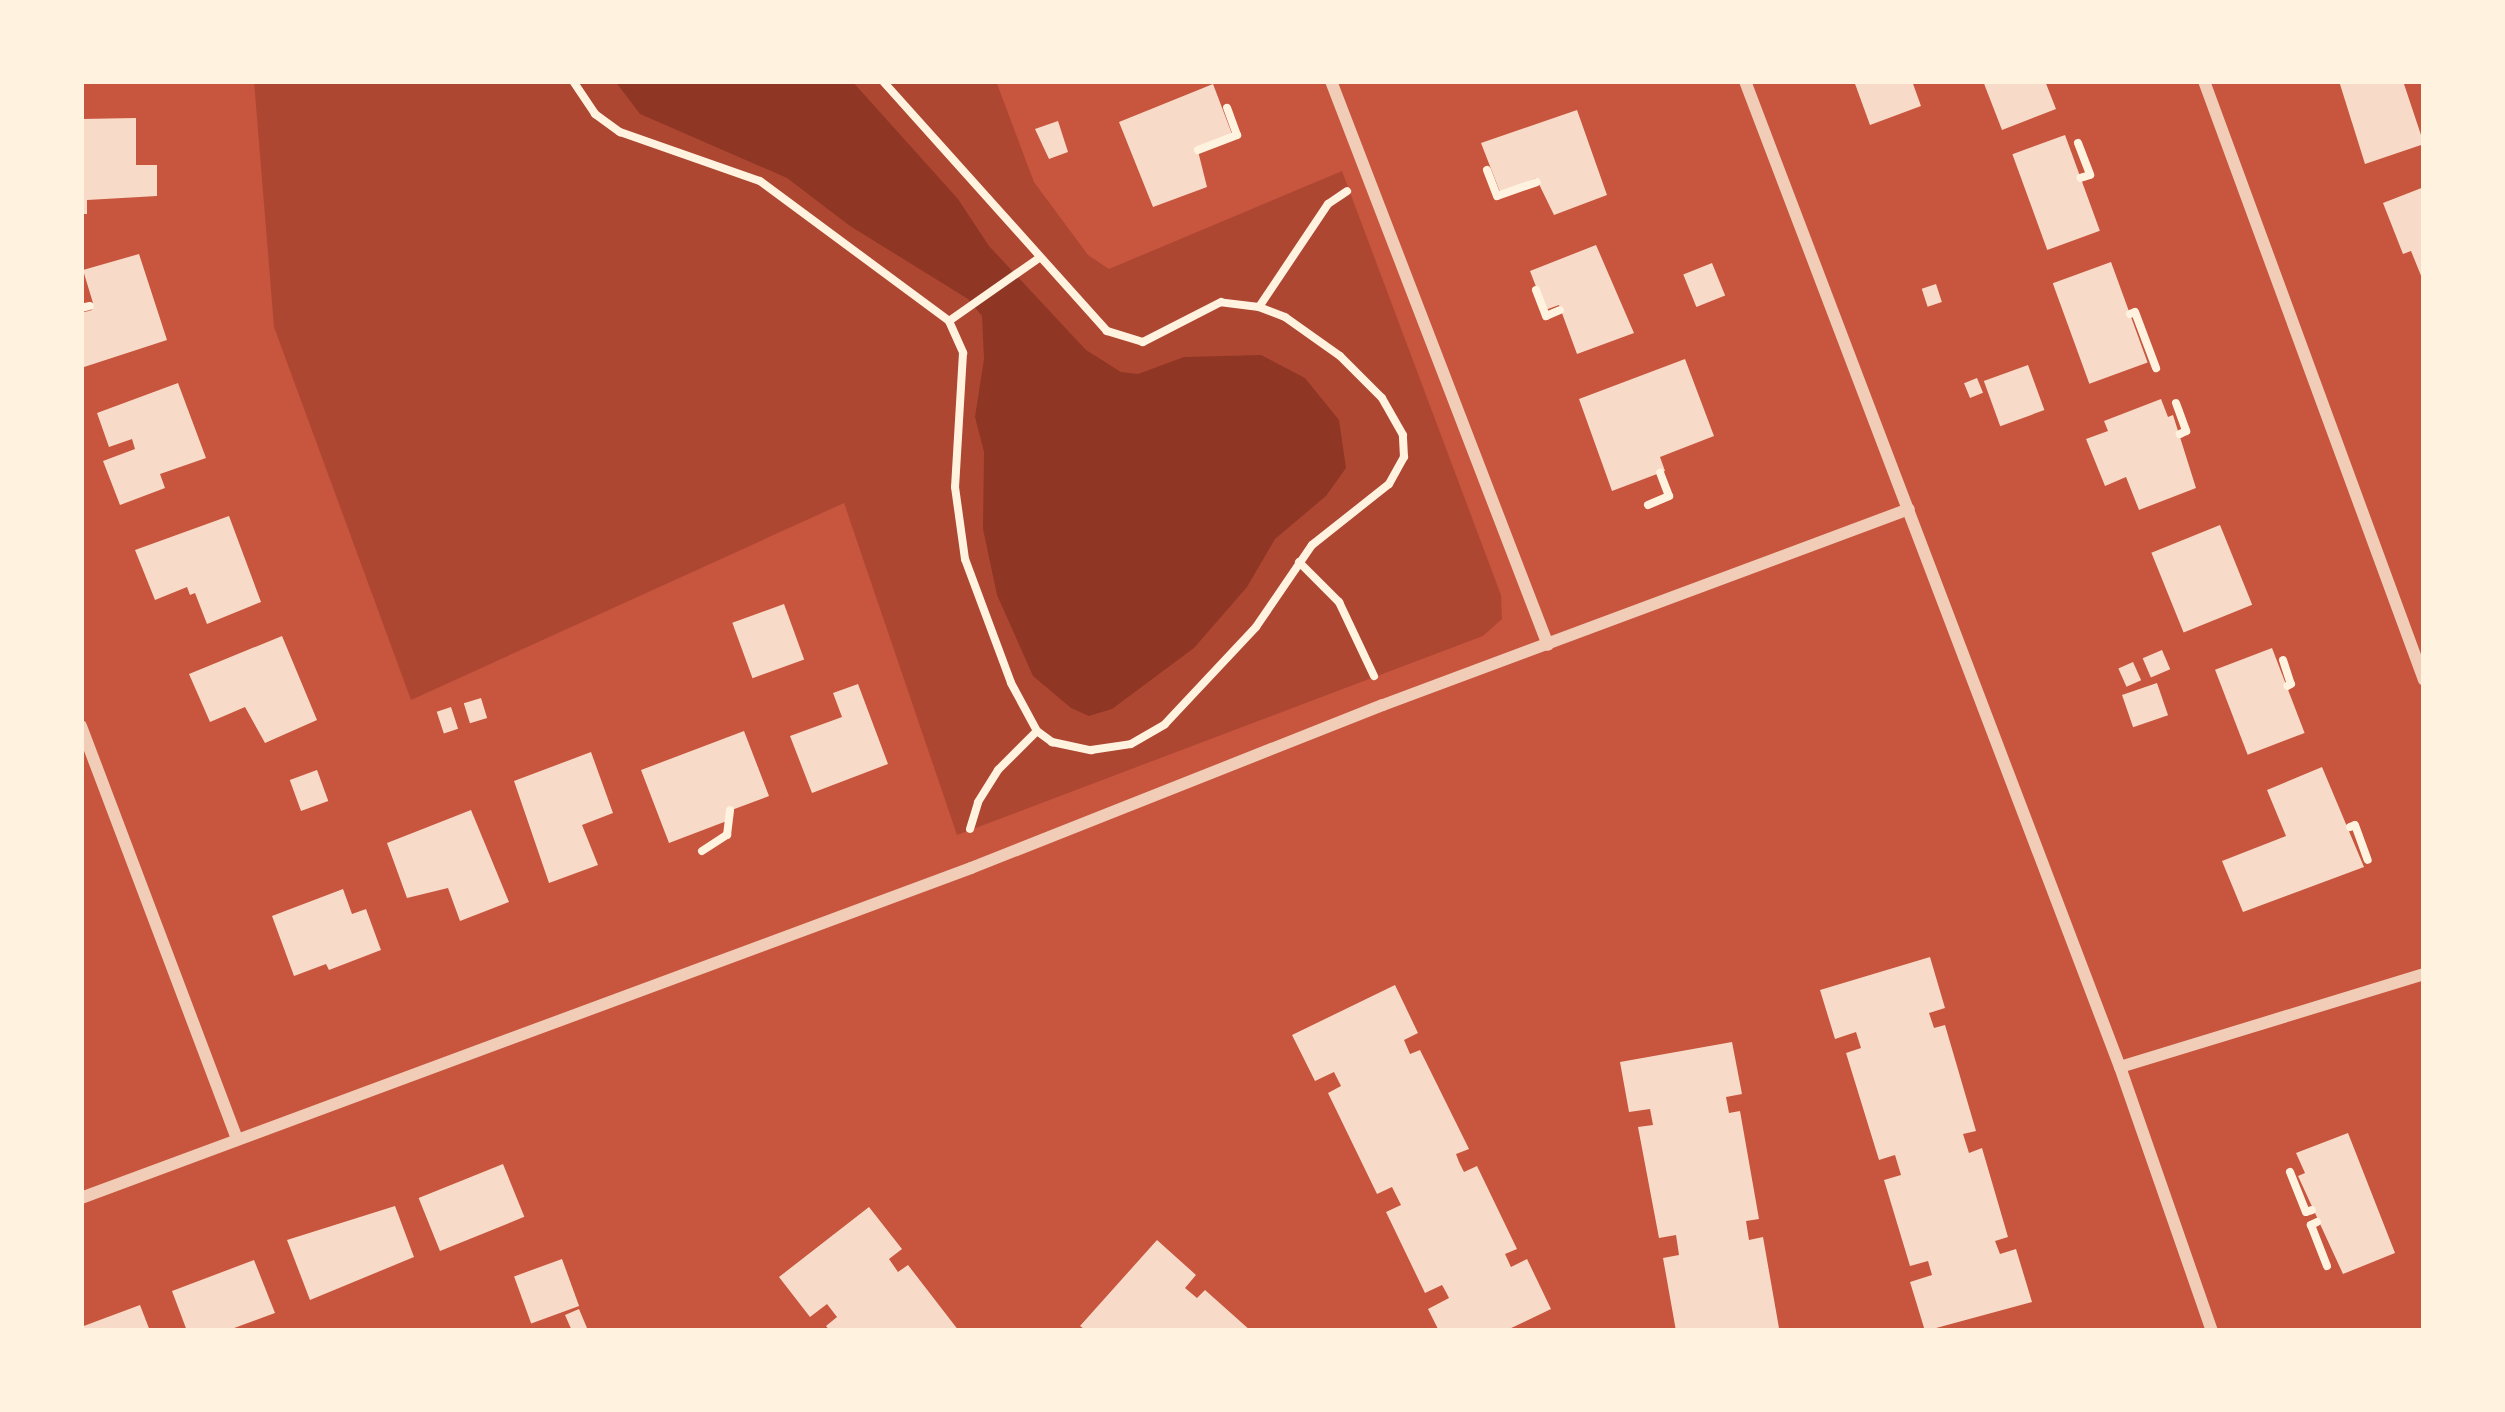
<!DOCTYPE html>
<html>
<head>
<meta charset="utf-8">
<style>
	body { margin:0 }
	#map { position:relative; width:2505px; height:1412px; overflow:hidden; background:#c8553d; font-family:Roboto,sans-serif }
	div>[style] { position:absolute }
	.green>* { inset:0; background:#ae4732 }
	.water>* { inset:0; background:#8f3625 }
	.building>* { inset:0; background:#f7dbc8; transform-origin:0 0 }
	.path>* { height:8px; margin:-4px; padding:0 4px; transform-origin:4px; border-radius:4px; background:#fff3e0 }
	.minor>* { height:12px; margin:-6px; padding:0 6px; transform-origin:6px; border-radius:6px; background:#f1ccb7 }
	span { translate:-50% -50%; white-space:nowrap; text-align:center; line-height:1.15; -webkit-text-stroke:12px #fff3e0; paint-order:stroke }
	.frame { position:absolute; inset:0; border:84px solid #fff3e0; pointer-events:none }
</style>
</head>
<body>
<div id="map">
	<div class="green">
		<i style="clip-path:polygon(254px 81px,996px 81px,1034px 182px,1088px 255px,1109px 269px,1342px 171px,1501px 595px,1502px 619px,1483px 636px,957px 835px,844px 503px,411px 700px,274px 327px)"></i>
	</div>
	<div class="water">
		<i style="clip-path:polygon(615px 81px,852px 81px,958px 199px,989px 246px,1086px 350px,1121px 372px,1138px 374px,1184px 357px,1261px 355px,1305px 378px,1339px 420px,1346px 468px,1326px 496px,1275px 539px,1247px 587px,1194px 648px,1112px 709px,1089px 716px,1071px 708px,1033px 676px,997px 595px,983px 529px,984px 452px,975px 417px,984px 359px,982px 316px,968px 299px,850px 226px,787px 178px,640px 114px)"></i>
	</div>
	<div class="building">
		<i style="clip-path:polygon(1854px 81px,1912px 81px,1921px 106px,1870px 125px)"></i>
		<i style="clip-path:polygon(1983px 81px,2045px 81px,2056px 109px,2002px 130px)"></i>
		<i style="clip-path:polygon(2339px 81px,2403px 81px,2424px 144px,2365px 164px)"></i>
		<i style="clip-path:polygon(1213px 84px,1232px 134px,1197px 147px,1207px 187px,1153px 207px,1119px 122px)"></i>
		<i style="clip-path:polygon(1577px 110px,1607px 195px,1554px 215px,1536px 178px,1500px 192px,1481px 143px)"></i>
		<i style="clip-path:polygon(136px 118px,136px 165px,157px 165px,157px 196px,87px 200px,87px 214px,81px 214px,81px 119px)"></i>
		<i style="clip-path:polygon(1058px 121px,1068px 152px,1049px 159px,1035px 129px)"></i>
		<i style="left:2065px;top:135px;width:102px;height:56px;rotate:70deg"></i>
		<i style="clip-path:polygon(2424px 187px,2424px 283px,2411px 251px,2403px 254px,2383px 203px)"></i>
		<i style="clip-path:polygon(1596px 245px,1634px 333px,1577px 354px,1559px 305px,1545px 310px,1530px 271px)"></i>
		<i style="clip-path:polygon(139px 254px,167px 340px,81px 368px,81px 313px,92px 310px,93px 303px,83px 270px)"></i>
		<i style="left:2111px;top:262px;width:107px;height:62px;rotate:70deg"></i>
		<i style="left:1712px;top:263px;width:35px;height:31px;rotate:68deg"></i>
		<i style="left:1936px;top:284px;width:19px;height:15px;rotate:72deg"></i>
		<i style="clip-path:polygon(1685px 359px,1714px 436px,1660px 457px,1665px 471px,1612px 491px,1579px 399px)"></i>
		<i style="left:2028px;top:365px;width:48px;height:47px;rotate:70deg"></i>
		<i style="left:1977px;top:378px;width:16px;height:14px;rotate:68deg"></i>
		<i style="clip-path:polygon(178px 383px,206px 458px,160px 474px,165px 488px,120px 505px,103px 461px,135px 449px,132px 439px,109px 447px,97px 413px)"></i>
		<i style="clip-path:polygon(2161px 399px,2168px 417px,2173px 415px,2196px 488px,2139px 510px,2126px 477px,2105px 486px,2086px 439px,2108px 431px,2104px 421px)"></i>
		<i style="clip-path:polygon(229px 516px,261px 602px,207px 624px,195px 593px,190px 595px,187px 587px,155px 600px,135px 550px)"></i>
		<i style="left:2220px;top:525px;width:86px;height:74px;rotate:68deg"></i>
		<i style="left:784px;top:604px;width:59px;height:55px;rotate:70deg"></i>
		<i style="clip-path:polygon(282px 636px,317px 720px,265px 743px,245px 707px,210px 722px,189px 674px)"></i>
		<i style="left:2272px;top:648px;width:91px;height:61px;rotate:69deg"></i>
		<i style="left:2162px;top:650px;width:21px;height:21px;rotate:67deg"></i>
		<i style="left:2133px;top:662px;width:20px;height:16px;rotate:66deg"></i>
		<i style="left:2157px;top:683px;width:34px;height:37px;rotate:71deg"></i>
		<i style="clip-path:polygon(858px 684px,888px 764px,812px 793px,790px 736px,842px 717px,833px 693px)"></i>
		<i style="left:481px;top:698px;width:21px;height:18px;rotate:73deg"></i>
		<i style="left:451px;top:707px;width:23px;height:15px;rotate:72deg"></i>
		<i style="clip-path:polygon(744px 731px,769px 796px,729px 811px,732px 819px,669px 843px,641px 770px)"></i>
		<i style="clip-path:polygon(591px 752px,613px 813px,582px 825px,598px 865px,549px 883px,514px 781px)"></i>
		<i style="clip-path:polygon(2322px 767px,2364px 867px,2243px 912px,2222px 861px,2286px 836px,2267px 790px)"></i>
		<i style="left:317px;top:770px;width:33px;height:29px;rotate:70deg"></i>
		<i style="clip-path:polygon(471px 810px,509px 902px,460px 921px,448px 888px,407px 898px,387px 843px)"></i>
		<i style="clip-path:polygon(343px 889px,352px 914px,366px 909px,381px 950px,329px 970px,326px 964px,294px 976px,272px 916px)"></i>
		<i style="clip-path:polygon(1930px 957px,1945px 1008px,1929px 1013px,1934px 1028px,1945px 1025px,1976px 1131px,1963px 1134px,1969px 1153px,1982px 1148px,2008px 1237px,1995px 1241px,2000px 1254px,2016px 1249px,2032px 1302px,1925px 1331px,1910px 1282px,1932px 1275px,1928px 1261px,1910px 1266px,1884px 1180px,1901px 1175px,1895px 1155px,1879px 1160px,1846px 1053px,1861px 1048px,1856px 1032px,1835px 1039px,1820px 990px)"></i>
		<i style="clip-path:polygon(1395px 985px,1418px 1033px,1404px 1040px,1410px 1054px,1420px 1050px,1469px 1149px,1456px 1154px,1459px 1162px,1464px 1172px,1477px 1166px,1517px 1249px,1505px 1254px,1511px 1267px,1527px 1259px,1551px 1309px,1505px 1331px,1439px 1331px,1428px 1309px,1449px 1298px,1446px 1292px,1442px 1285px,1425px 1293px,1386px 1212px,1401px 1205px,1392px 1187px,1377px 1194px,1328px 1093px,1341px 1086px,1334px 1072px,1315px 1081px,1292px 1035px)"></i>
		<i style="clip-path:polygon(1732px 1042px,1742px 1094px,1726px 1097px,1729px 1113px,1740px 1111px,1759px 1219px,1746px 1221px,1749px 1240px,1763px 1237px,1779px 1328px,1676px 1331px,1663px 1258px,1679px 1255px,1676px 1235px,1659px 1238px,1638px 1127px,1653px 1125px,1650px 1109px,1629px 1112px,1620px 1062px)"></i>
		<i style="clip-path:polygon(2348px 1133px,2395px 1253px,2343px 1274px,2298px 1176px,2305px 1173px,2296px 1153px)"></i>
		<i style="left:503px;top:1164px;width:57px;height:91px;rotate:68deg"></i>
		<i style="clip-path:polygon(395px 1206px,414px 1257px,310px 1300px,287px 1240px)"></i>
		<i style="clip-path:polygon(869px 1207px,902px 1249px,889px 1259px,898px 1272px,908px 1265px,959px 1331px,830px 1331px,826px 1326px,837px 1317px,827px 1304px,810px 1317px,779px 1277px)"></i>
		<i style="clip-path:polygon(1157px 1240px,1196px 1275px,1185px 1288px,1197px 1298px,1205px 1290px,1251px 1331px,1087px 1331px,1080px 1326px)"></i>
		<i style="left:562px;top:1259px;width:50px;height:51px;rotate:70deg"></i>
		<i style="clip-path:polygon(254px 1260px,275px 1313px,226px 1331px,187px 1331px,172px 1291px)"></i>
		<i style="clip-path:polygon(140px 1305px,150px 1331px,81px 1331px,81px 1327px)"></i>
		<i style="clip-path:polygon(579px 1309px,587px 1328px,572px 1331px,565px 1315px)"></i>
	</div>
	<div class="path">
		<i style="left:573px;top:81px;width:40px;rotate:56deg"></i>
		<i style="left:595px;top:114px;width:31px;rotate:36deg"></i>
		<i style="left:620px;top:132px;width:148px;rotate:19.3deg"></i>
		<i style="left:760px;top:181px;width:235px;rotate:36.5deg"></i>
		<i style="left:949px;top:321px;width:35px;rotate:66deg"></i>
		<i style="left:963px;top:353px;width:134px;rotate:93.4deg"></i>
		<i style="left:955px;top:487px;width:73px;rotate:82.1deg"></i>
		<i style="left:965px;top:559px;width:132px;rotate:69.6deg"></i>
		<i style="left:1011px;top:683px;width:55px;rotate:61.6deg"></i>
		<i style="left:1037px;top:731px;width:19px;rotate:36deg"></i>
		<i style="left:1052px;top:742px;width:40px;rotate:12deg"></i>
		<i style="left:1091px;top:750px;width:40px;rotate:-8.5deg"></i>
		<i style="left:1131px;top:744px;width:39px;rotate:-30deg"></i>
		<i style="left:1165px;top:724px;width:133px;rotate:-46.8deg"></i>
		<i style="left:1256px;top:627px;width:99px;rotate:-55.7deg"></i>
		<i style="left:1312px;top:545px;width:98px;rotate:-38.4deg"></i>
		<i style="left:1389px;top:484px;width:31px;rotate:-61deg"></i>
		<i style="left:1404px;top:457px;width:22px;rotate:-93deg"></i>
		<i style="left:1403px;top:435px;width:43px;rotate:-119.6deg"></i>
		<i style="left:1382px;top:398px;width:59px;rotate:-135deg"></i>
		<i style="left:1340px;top:356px;width:67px;rotate:-144.7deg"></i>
		<i style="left:1285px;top:317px;width:28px;rotate:-159deg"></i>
		<i style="left:1259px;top:307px;width:38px;rotate:-173deg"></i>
		<i style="left:1221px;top:302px;width:88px;rotate:152.9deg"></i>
		<i style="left:1143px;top:342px;width:38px;rotate:-163deg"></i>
		<i style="left:1107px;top:331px;width:336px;rotate:-131.9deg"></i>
		<i style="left:2078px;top:143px;width:34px;rotate:69deg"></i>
		<i style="left:2090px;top:175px;width:10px;rotate:163deg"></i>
		<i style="left:1198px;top:150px;width:42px;rotate:-21deg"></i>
		<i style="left:1237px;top:135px;width:29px;rotate:-110deg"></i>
		<i style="left:1487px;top:170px;width:28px;rotate:69deg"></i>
		<i style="left:1497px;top:196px;width:42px;rotate:-19.3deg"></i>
		<i style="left:1536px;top:290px;width:28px;rotate:69deg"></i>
		<i style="left:1546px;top:316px;width:15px;rotate:-23deg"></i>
		<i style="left:1259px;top:307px;width:124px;rotate:-56.2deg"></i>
		<i style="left:1328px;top:204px;width:23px;rotate:-34deg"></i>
		<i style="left:81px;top:308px;width:9px;rotate:-13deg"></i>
		<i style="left:2130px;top:314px;width:5px;rotate:-22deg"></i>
		<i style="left:2135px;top:312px;width:60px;rotate:69.4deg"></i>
		<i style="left:949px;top:321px;width:110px;rotate:-35deg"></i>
		<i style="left:2176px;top:403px;width:30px;rotate:70deg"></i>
		<i style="left:2186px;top:431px;width:7px;rotate:153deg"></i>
		<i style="left:1648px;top:505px;width:23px;rotate:-23deg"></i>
		<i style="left:1669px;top:496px;width:25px;rotate:-111deg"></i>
		<i style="left:1299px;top:562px;width:57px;rotate:45deg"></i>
		<i style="left:1339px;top:602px;width:82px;rotate:64.7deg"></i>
		<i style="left:2283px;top:660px;width:25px;rotate:72deg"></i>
		<i style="left:2291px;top:684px;width:4px;rotate:153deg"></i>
		<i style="left:2350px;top:827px;width:5px;rotate:-22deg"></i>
		<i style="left:2355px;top:825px;width:37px;rotate:70deg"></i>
		<i style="left:970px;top:829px;width:28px;rotate:-73deg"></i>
		<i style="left:978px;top:802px;width:38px;rotate:-58deg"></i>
		<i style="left:998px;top:770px;width:55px;rotate:-45deg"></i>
		<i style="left:702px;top:851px;width:30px;rotate:-33deg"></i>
		<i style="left:727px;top:835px;width:25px;rotate:-83deg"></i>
		<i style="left:2290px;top:1172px;width:43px;rotate:68.2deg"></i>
		<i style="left:2306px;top:1212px;width:6px;rotate:-18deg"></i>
		<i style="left:2317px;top:1222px;width:7px;rotate:153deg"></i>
		<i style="left:2311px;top:1225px;width:44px;rotate:68.7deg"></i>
	</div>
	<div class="minor">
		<i style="left:1331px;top:81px;width:604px;rotate:68.96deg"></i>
		<i style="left:1745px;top:81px;width:1055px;rotate:69.18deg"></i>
		<i style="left:2120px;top:1067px;width:280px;rotate:70.8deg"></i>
		<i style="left:2204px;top:81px;width:638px;rotate:69.83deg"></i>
		<i style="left:81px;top:726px;width:441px;rotate:69.3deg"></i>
		<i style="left:2120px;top:1067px;width:318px;rotate:-17deg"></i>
		<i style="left:81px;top:1198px;width:949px;rotate:-20.34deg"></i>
		<i style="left:971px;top:868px;width:443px;rotate:-21.6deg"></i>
		<i style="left:1383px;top:705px;width:561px;rotate:-20.44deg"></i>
	</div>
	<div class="frame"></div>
</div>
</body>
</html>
